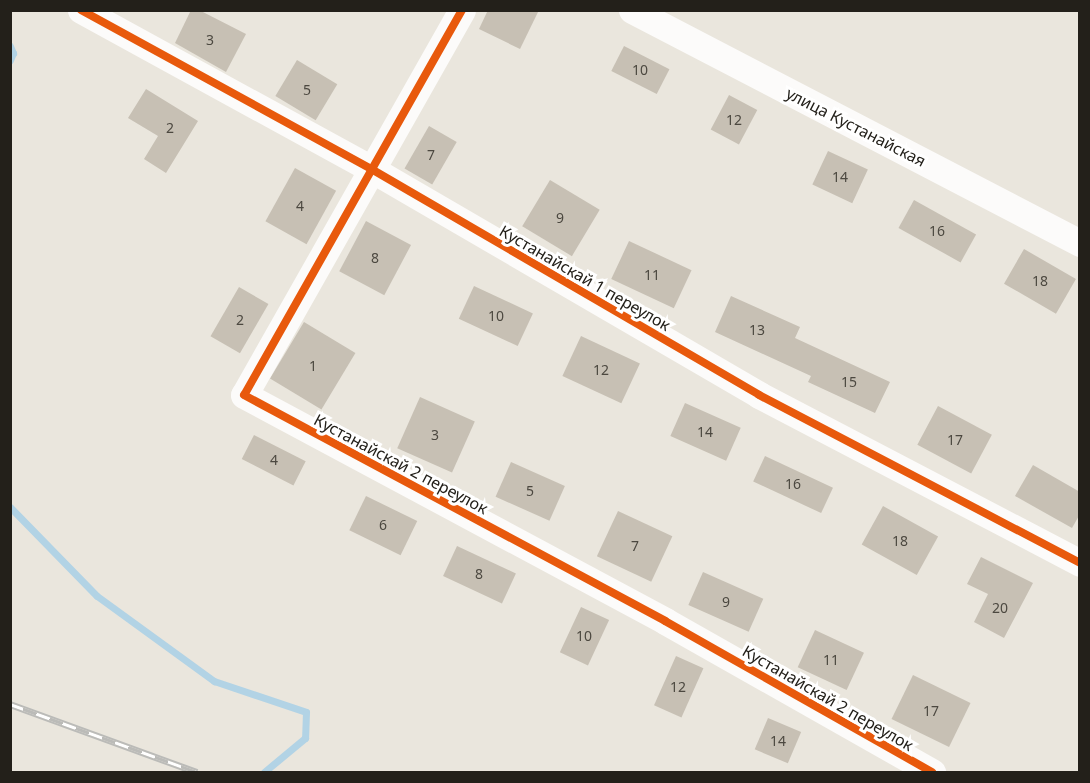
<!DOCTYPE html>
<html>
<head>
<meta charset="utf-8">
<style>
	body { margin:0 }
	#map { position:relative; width:1090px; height:783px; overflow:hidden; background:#eae6dd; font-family:"Noto Sans",sans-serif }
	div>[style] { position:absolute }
	.stream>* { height:7px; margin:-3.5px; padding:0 3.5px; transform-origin:3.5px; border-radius:3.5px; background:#b2d3e5 }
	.building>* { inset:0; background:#c7c0b4; transform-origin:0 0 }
	.minor>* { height:27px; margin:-13.5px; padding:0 13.5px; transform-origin:13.5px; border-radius:13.5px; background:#fcfbfa }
	.rail>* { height:7px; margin-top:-3.5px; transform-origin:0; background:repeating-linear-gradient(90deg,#fff 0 14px,#bbbbb8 0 28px); box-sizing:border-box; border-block:2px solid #bbbbb8 }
	.cycleway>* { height:8px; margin:-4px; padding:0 4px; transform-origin:4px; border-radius:4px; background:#e8590c }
	span { translate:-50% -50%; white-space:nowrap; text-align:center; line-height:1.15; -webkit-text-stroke:6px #fff; paint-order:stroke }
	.number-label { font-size:14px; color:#4c4840 }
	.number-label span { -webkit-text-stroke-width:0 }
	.street-label { font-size:16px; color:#23201a }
	.frame { position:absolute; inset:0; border:12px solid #23201a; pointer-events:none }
</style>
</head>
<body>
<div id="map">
	<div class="stream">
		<i style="left:10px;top:46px;width:8px;rotate:67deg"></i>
		<i style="left:13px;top:53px;width:8px;rotate:113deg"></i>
		<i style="left:10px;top:507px;width:124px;rotate:45.7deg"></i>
		<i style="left:97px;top:596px;width:145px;rotate:36deg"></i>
		<i style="left:214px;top:681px;width:97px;rotate:18.6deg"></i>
		<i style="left:306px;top:712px;width:26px;rotate:92deg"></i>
		<i style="left:305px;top:738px;width:53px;rotate:140.3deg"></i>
	</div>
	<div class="building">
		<i style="clip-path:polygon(191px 10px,199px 10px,246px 34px,226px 72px,175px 43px)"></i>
		<i style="clip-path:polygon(488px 10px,539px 10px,520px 49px,479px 29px)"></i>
		<i style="left:624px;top:46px;width:51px;height:28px;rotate:27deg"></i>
		<i style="left:297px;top:60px;width:47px;height:42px;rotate:31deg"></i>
		<i style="clip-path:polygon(146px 89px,198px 121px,166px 173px,144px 159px,158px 136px,128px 118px)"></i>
		<i style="left:729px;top:95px;width:32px;height:39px;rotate:28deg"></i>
		<i style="left:429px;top:126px;width:32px;height:49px;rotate:30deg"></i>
		<i style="left:828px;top:151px;width:44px;height:37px;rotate:25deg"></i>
		<i style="left:295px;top:168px;width:47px;height:61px;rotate:29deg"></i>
		<i style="left:550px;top:180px;width:58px;height:54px;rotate:31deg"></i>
		<i style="left:914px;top:200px;width:71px;height:32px;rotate:29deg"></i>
		<i style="left:366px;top:221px;width:51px;height:57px;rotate:28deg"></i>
		<i style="left:629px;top:241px;width:69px;height:42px;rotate:25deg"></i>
		<i style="left:1024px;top:249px;width:60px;height:40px;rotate:30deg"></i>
		<i style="left:474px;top:286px;width:65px;height:36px;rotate:25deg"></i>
		<i style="left:239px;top:287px;width:34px;height:57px;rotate:30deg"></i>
		<i style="clip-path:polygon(731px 296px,800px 327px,795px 338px,890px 382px,875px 413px,808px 382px,811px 376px,715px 332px)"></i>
		<i style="left:304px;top:322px;width:60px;height:66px;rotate:31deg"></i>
		<i style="left:581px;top:336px;width:65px;height:44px;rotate:25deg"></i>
		<i style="left:420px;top:397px;width:60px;height:56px;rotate:24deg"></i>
		<i style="left:685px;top:403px;width:61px;height:36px;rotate:24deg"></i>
		<i style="left:938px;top:406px;width:61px;height:44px;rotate:28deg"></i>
		<i style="left:254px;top:435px;width:58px;height:27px;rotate:27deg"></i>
		<i style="left:765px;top:456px;width:75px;height:28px;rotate:25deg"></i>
		<i style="left:511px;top:462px;width:59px;height:38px;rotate:24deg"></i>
		<i style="clip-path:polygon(1033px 465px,1080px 492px,1080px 514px,1072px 528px,1015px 496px)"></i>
		<i style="left:366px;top:496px;width:57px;height:38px;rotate:26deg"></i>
		<i style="left:883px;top:506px;width:63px;height:44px;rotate:29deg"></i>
		<i style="left:618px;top:511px;width:60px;height:50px;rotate:25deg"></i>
		<i style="left:457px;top:546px;width:65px;height:33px;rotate:25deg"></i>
		<i style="clip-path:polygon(981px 557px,1033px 583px,1004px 638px,974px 622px,988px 594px,967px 584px)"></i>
		<i style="left:703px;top:572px;width:66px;height:36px;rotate:24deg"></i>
		<i style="left:581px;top:607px;width:31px;height:50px;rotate:25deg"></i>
		<i style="left:815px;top:630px;width:54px;height:41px;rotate:25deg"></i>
		<i style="left:676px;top:656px;width:30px;height:54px;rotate:24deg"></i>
		<i style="left:913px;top:675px;width:64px;height:49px;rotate:26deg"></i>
		<i style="left:768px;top:718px;width:36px;height:34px;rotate:23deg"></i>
	</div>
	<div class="minor">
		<i style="left:81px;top:10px;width:333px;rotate:28.7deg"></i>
		<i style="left:373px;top:170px;width:447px;rotate:30.2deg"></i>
		<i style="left:759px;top:395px;width:362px;rotate:27.6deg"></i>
		<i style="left:462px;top:10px;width:442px;rotate:119.5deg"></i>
		<i style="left:244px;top:395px;width:478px;rotate:28.2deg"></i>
		<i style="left:665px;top:621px;width:307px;rotate:29.5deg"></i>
		<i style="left:632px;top:10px;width:505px;rotate:27.48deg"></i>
	</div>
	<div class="rail">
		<i style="left:10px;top:704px;width:199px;rotate:20deg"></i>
	</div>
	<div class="cycleway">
		<i style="left:81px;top:10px;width:333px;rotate:28.7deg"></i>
		<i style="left:373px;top:170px;width:447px;rotate:30.2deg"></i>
		<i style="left:759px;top:395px;width:362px;rotate:27.6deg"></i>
		<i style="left:462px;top:10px;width:442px;rotate:119.5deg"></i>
		<i style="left:244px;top:395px;width:478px;rotate:28.2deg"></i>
		<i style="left:665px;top:621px;width:307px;rotate:29.5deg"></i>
	</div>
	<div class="number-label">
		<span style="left:210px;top:40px">3</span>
		<span style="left:640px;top:70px">10</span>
		<span style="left:307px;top:90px">5</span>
		<span style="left:734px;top:120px">12</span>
		<span style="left:170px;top:128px">2</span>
		<span style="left:431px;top:155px">7</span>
		<span style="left:840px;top:177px">14</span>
		<span style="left:300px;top:206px">4</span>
		<span style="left:560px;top:218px">9</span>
		<span style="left:937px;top:231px">16</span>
		<span style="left:375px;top:258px">8</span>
		<span style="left:652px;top:275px">11</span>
		<span style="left:1040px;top:281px">18</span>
		<span style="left:496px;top:316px">10</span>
		<span style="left:240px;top:320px">2</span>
		<span style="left:757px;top:330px">13</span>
		<span style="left:313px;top:366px">1</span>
		<span style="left:601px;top:370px">12</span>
		<span style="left:849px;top:382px">15</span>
		<span style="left:705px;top:432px">14</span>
		<span style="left:435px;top:435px">3</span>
		<span style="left:955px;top:440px">17</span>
		<span style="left:274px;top:460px">4</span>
		<span style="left:793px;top:484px">16</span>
		<span style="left:530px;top:491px">5</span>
		<span style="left:383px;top:525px">6</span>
		<span style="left:900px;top:541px">18</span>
		<span style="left:635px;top:546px">7</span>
		<span style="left:479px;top:574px">8</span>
		<span style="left:726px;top:602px">9</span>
		<span style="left:1000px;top:608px">20</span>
		<span style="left:584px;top:636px">10</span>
		<span style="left:831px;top:660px">11</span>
		<span style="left:678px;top:687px">12</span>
		<span style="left:931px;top:711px">17</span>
		<span style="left:778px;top:741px">14</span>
	</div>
	<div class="street-label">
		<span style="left:856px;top:127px;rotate:27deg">улица Кустанайская</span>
		<span style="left:585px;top:278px;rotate:30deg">Кустанайскай 1 переулок</span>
		<span style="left:401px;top:464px;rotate:28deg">Кустанайскай 2 переулок</span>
		<span style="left:828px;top:698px;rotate:30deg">Кустанайскай 2 переулок</span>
	</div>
	<div class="frame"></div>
</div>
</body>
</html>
